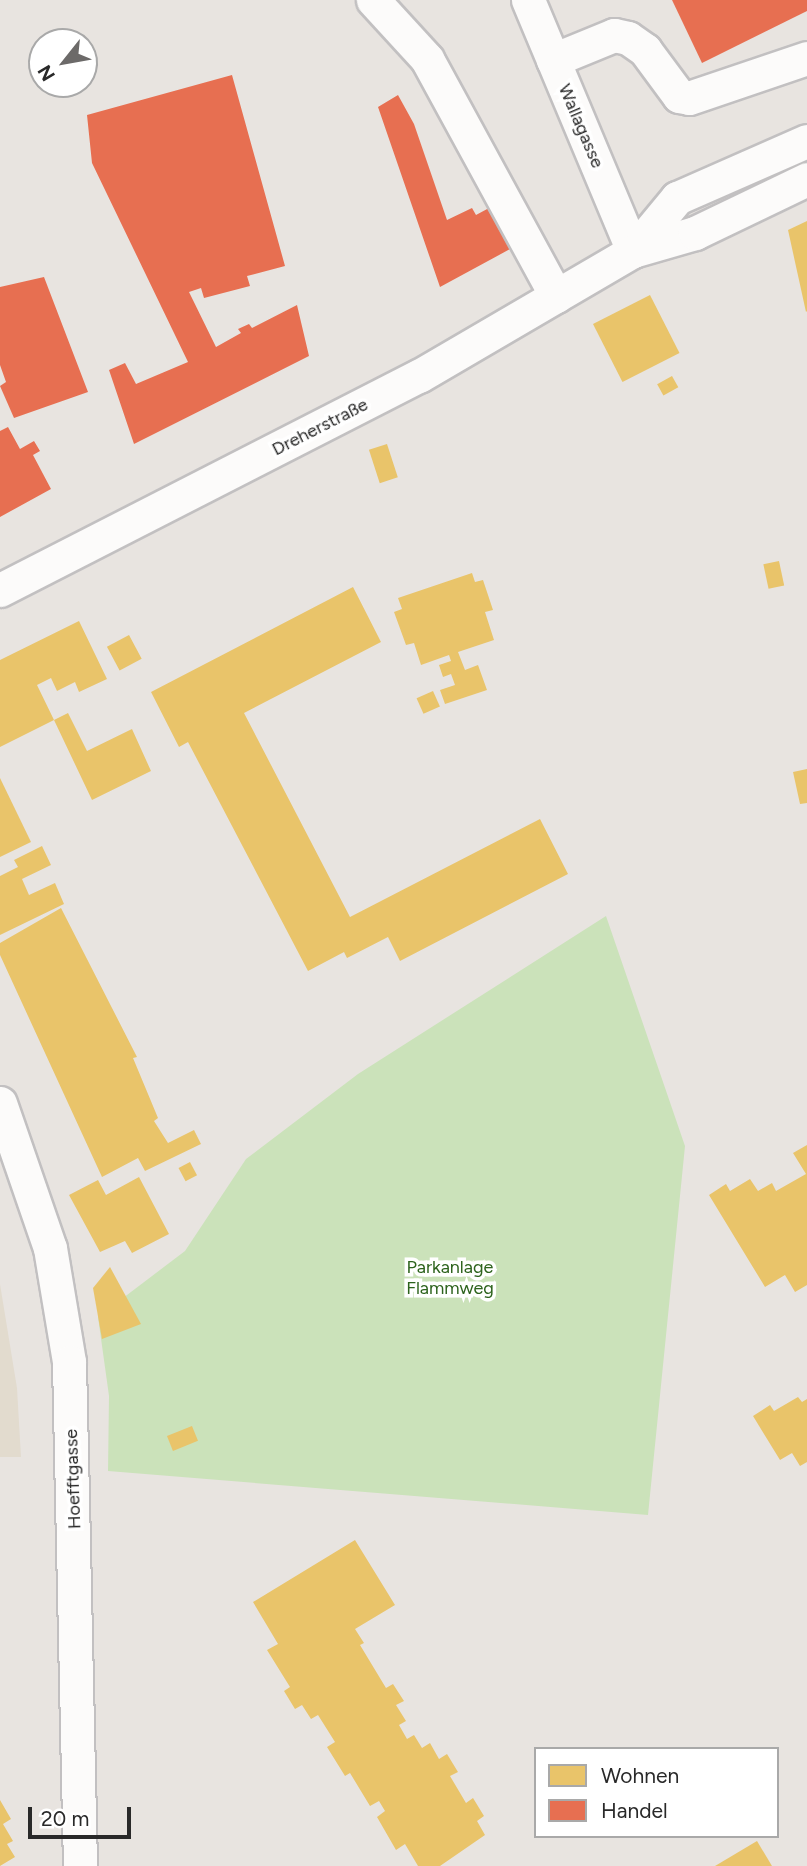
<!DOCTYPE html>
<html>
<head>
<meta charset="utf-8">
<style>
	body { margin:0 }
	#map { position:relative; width:807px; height:1866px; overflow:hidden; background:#e8e4e0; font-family:Figtree,sans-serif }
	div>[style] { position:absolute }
	.education>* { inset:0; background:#e2dbce }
	.green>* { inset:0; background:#cbe2ba }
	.homes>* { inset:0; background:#e9c46a; transform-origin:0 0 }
	.shops>* { inset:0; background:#e76f51 }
	.roads { filter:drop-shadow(2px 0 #c2c0c1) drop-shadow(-2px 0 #c2c0c1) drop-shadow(0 2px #c2c0c1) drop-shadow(0 -2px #c2c0c1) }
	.minor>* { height:33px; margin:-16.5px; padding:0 16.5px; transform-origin:16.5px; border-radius:16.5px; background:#fcfbfa }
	span { translate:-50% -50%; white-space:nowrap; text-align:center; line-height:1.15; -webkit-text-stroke:7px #fff; paint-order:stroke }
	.street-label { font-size:18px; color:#292929 }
	.park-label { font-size:18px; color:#2d631d }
	.legend { position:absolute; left:534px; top:1747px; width:245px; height:91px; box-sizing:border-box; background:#fff; border:2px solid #a9a9a9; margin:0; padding:9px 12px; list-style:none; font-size:21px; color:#292929 }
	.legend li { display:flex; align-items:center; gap:14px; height:35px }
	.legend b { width:35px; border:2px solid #a9a9a9 }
	.north { position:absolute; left:28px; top:28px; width:70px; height:70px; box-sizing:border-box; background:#fff; border:2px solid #a9a9a9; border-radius:50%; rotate:239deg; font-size:19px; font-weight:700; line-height:28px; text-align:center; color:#292929 }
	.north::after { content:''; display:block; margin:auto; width:24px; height:32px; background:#6c6a69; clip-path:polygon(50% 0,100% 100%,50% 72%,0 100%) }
	.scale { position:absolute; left:28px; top:1807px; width:103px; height:32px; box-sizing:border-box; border:4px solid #292929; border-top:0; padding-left:9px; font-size:21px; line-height:24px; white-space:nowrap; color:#292929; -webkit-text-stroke:5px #fff; paint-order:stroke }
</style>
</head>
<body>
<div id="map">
	<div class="education">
		<i style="clip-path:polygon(0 1284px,17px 1388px,21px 1457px,0 1457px)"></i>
	</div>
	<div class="green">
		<i style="clip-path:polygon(606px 916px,685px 1146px,648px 1515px,108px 1471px,109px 1396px,98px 1317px,185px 1251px,246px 1159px,358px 1074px)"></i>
	</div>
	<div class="homes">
		<i style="clip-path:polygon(807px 221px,807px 311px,806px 312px,788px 230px)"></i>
		<i style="left:650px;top:295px;width:65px;height:64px;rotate:63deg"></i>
		<i style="left:672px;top:376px;width:13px;height:17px;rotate:61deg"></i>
		<i style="left:387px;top:444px;width:35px;height:19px;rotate:72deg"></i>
		<i style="left:779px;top:561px;width:25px;height:16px;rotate:78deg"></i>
		<i style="clip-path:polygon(472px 573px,475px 582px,483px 580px,493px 610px,485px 612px,494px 640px,458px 652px,465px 670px,478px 665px,487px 690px,445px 704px,440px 690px,455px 685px,451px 674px,443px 677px,439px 665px,451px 661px,449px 655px,421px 665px,414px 643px,406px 645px,394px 612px,402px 609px,398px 598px)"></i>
		<i style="clip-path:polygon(353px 587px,381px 642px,244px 713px,350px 917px,540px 819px,568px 874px,400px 961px,388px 937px,347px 958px,344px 952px,308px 971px,188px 742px,179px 747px,151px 692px)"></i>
		<i style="clip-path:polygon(79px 621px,107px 679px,79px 692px,75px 682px,57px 691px,51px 678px,37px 685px,54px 720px,0 747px,0 660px)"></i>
		<i style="left:129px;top:635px;width:27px;height:25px;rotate:62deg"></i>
		<i style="left:433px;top:691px;width:17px;height:18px;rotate:66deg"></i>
		<i style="clip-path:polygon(68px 713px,87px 751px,132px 729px,151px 771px,92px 800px,54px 720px)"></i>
		<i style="clip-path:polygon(807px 769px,807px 803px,800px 804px,793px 772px)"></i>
		<i style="clip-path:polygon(0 778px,31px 842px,0 857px)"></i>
		<i style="clip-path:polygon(42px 846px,51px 865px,22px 879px,29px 895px,55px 883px,64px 904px,0 935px,0 876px,18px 867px,14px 860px)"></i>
		<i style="clip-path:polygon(61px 908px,137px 1057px,133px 1058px,158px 1118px,154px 1121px,168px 1143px,194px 1130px,201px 1144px,145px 1171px,138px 1158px,102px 1177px,0 955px,0 943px)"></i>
		<i style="clip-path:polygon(807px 1145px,807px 1285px,795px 1292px,785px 1275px,765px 1287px,709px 1195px,726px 1184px,730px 1191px,750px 1179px,758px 1191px,772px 1183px,776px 1191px,806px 1174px,793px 1153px)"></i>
		<i style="left:190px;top:1162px;width:15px;height:13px;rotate:62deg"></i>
		<i style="clip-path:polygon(139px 1177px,169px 1234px,132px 1253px,125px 1241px,100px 1252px,69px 1195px,98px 1180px,106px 1195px)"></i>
		<i style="clip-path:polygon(110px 1267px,141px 1324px,102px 1339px,93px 1288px)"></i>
		<i style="clip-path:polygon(798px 1397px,802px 1402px,807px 1399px,807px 1462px,800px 1466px,792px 1453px,780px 1460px,753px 1416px,770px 1405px,774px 1411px)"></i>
		<i style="left:192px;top:1426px;width:16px;height:27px;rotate:68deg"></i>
		<i style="clip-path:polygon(355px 1540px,395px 1605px,355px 1629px,364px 1643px,360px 1645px,386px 1688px,393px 1684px,404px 1701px,396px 1705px,406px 1721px,399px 1725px,407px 1739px,414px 1735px,422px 1748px,430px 1743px,439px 1759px,447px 1754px,458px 1772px,450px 1776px,466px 1803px,473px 1798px,484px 1816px,477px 1821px,485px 1835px,440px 1866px,418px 1866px,405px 1844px,396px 1850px,377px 1817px,385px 1811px,379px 1801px,370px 1806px,350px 1773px,345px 1776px,327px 1747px,335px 1742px,318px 1715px,311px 1719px,302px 1705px,295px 1709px,284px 1691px,290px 1687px,267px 1650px,278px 1644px,253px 1602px)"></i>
		<i style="clip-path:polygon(0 1800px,11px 1819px,3px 1824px,13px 1841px,7px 1844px,15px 1857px,0 1866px)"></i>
		<i style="clip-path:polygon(757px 1841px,772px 1866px,715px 1866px)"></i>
	</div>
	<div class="shops">
		<i style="clip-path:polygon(672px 0,807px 0,807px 11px,702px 63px)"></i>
		<i style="clip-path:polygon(232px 75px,285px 266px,247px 276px,250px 286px,204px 298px,201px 288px,189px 292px,216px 347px,241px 333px,238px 329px,249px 324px,252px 328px,297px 305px,309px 356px,134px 444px,109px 370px,125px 363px,136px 384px,188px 362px,92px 163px,87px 115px)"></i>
		<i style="clip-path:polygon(398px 95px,414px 124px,447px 220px,472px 208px,476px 215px,489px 208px,512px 248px,440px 287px,378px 107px)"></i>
		<i style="clip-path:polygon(44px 277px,88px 392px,14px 418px,0 386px,6px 382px,0 365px,0 287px)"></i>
		<i style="clip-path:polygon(8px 427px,20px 449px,34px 441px,40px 451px,33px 455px,51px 489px,0 517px,0 431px)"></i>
	</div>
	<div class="roads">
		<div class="minor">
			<i style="left:373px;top:0;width:80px;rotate:47.5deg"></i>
			<i style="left:427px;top:59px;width:270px;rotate:61.4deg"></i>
			<i style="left:528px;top:0;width:272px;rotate:67.3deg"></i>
			<i style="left:553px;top:60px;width:66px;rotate:-22.3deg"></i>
			<i style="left:614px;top:35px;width:14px;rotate:12deg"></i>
			<i style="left:628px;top:38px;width:21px;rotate:35deg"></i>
			<i style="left:645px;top:50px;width:57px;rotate:53.5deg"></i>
			<i style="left:679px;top:96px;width:10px;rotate:11deg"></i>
			<i style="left:689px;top:98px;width:125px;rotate:-18.7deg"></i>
			<i style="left:633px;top:251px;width:69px;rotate:-50.3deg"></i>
			<i style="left:677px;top:198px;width:142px;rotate:-23.7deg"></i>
			<i style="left:0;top:590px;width:470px;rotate:-27.1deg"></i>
			<i style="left:419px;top:376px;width:248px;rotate:-30.3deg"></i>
			<i style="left:633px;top:251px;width:65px;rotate:-16.2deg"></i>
			<i style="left:695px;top:233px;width:124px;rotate:-25.7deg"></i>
			<i style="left:0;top:1103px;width:153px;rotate:71deg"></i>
			<i style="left:50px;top:1248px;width:116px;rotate:80.5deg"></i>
			<i style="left:69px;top:1362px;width:504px;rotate:88.75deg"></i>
		</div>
	</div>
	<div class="street-label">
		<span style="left:581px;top:126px;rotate:67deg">Wallagasse</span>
		<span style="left:320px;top:427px;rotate:-27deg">Dreherstraße</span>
		<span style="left:73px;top:1479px;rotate:-92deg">Hoefftgasse</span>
	</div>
	<div class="park-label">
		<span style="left:450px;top:1278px">Parkanlage<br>Flammweg</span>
	</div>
	<ul class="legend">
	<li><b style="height:19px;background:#e9c46a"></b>Wohnen</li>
	<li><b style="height:19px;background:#e76f51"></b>Handel</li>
	</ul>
	<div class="north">N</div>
	<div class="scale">20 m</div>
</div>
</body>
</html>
